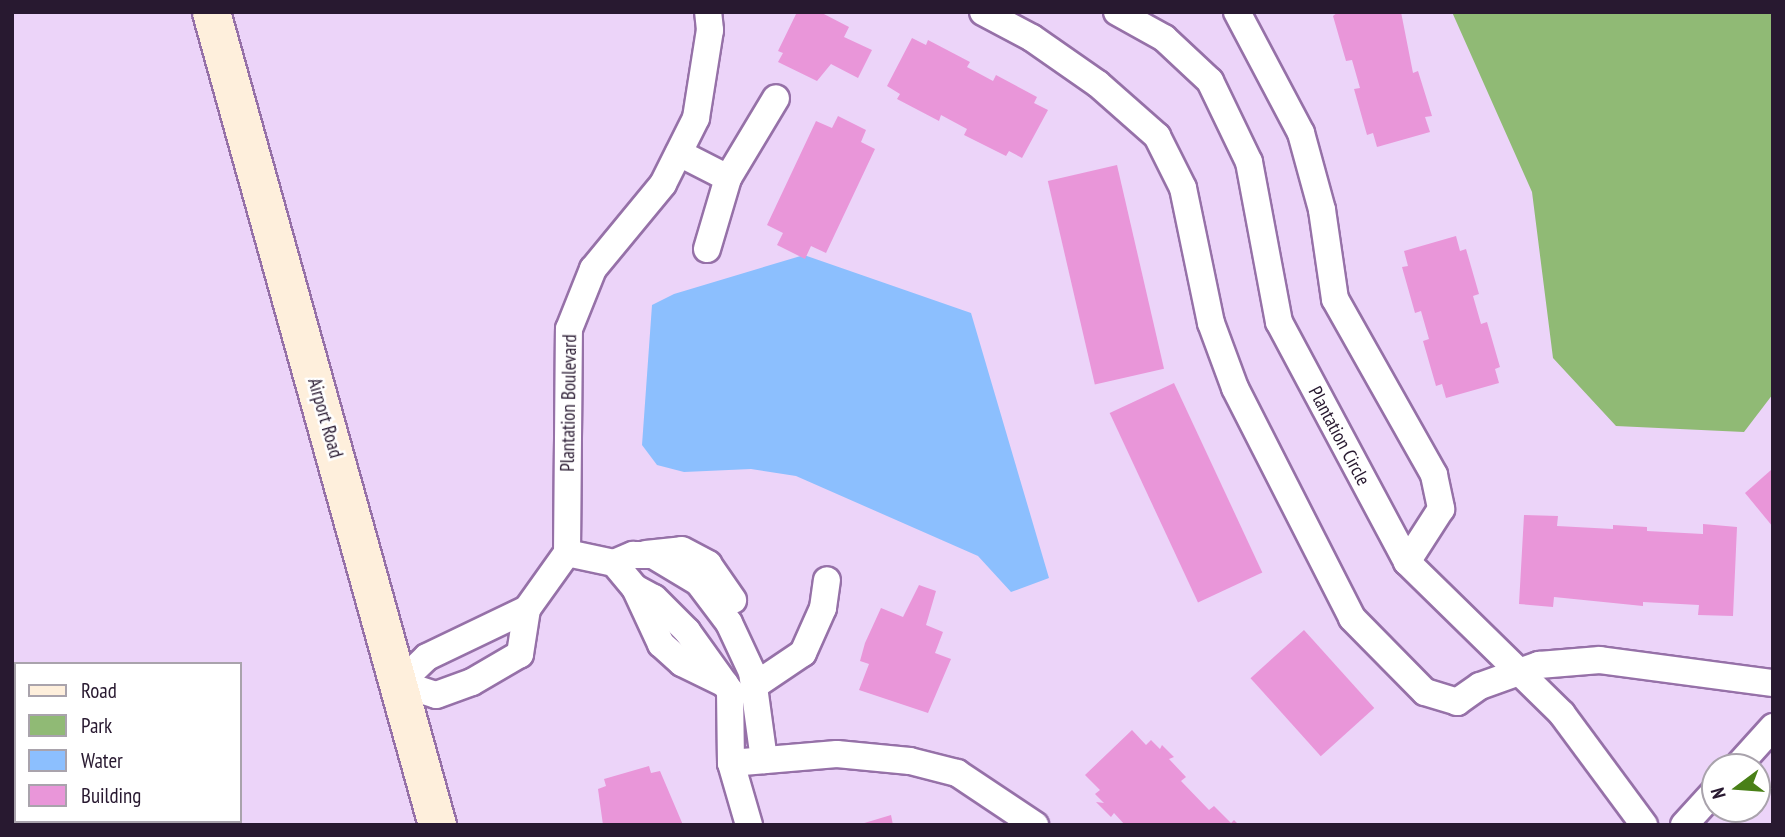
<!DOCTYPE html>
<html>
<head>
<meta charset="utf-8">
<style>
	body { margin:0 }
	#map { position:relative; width:1785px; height:837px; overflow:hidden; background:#ecd4f9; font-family:"PT Sans Narrow",sans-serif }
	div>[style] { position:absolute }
	.green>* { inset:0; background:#90ba75 }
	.water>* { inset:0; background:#8cbffe }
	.building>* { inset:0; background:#e996d9; transform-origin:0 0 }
	.roads { filter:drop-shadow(2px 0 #9671a8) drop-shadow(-2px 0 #9671a8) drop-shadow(0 2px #9671a8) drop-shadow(0 -2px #9671a8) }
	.street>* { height:26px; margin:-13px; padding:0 13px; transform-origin:13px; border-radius:13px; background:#fff }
	.secondary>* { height:37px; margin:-18.5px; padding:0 18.5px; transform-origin:18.5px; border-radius:18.5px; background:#feefdc }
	span { translate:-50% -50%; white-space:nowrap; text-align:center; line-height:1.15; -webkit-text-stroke:5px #fff; paint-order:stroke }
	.street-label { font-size:19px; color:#281930 }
	.frame { position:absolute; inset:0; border:14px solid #281930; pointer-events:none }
	.legend { position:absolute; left:14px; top:662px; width:228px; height:161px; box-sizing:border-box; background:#fff; border:2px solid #a9a3ac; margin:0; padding:9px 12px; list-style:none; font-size:21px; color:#281930 }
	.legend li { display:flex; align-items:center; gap:14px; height:35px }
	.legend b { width:35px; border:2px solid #a9a3ac }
	.north { position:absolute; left:1701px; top:753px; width:70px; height:70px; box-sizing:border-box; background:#fff; border:2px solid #a9a3ac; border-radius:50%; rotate:254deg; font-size:19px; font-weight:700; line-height:28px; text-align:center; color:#281930 }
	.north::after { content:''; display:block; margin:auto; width:24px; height:32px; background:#498017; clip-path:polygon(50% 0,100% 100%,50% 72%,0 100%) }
</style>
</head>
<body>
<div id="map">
	<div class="green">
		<i style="clip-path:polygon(1452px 12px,1773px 12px,1773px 394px,1744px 432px,1616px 426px,1553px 358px,1532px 192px)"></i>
	</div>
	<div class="water">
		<i style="clip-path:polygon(804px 255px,971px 313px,1049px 578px,1011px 592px,978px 556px,796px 476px,751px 469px,684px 472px,657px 465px,642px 445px,652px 305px,674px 294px)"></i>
	</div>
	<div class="building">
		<i style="clip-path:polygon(797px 12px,820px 12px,849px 27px,844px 37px,872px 50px,858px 78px,831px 64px,817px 81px,778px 62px,783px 53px,778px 51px)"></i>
		<i style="clip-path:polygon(1338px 12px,1401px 12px,1413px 73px,1418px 71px,1432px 116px,1425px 117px,1430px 132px,1377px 147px,1373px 133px,1367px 135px,1354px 89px,1360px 88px,1352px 60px,1346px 61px,1333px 16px)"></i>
		<i style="clip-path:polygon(912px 38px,926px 45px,928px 40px,970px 62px,967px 67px,993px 81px,996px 75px,1037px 97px,1034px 103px,1048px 110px,1022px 158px,1009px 151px,1006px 156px,964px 135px,967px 129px,941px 115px,939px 121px,897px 99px,900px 94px,887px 86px)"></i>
		<i style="clip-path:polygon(838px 116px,866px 130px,861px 142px,875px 149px,826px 253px,811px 246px,805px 259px,777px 245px,783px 233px,767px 225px,816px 121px,832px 128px)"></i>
		<i style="left:1117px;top:165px;width:209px;height:71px;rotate:77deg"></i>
		<i style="clip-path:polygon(1456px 236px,1460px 251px,1466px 249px,1479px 294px,1473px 296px,1481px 324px,1487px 322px,1500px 367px,1495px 369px,1499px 383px,1446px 398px,1442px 384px,1436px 386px,1423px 341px,1429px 339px,1421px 311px,1415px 313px,1402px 267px,1408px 266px,1404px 251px)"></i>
		<i style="left:1174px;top:383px;width:209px;height:71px;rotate:65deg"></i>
		<i style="clip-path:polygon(1771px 470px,1773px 473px,1773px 527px,1745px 493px)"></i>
		<i style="clip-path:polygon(1524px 515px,1558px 516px,1557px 526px,1613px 529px,1613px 525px,1647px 527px,1647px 531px,1703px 534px,1703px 524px,1737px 527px,1733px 616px,1698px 615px,1699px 605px,1643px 602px,1643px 606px,1554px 597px,1553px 607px,1519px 604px)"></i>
		<i style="clip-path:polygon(919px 585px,936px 591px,926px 625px,943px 632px,935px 653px,951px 659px,928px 713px,859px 690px,869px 664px,860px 661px,865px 643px,881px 608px,903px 617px)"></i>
		<i style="left:1304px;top:630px;width:105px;height:72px;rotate:48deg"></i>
		<i style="clip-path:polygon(1132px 730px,1146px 745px,1151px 740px,1160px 749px,1162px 745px,1174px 757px,1169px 759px,1186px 777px,1181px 781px,1209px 810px,1214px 806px,1231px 823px,1234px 820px,1239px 825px,1125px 825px,1114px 813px,1111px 817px,1096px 802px,1104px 803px,1095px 794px,1100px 790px,1085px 775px)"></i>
		<i style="clip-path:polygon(649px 766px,651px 773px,660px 771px,683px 825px,603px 825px,598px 789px,606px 786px,604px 779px)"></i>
		<i style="clip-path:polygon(891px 815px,893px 825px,861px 825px,861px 824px)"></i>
	</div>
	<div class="roads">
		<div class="street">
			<i style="left:983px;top:12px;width:55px;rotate:28deg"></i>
			<i style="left:1032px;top:38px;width:80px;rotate:34.9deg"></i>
			<i style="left:1098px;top:84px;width:79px;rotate:41.4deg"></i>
			<i style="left:1157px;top:136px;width:58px;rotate:63.4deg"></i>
			<i style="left:1183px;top:188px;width:138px;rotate:78.3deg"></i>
			<i style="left:1211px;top:323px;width:69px;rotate:69.7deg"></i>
			<i style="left:1235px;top:388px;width:258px;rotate:63deg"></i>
			<i style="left:1352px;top:618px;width:104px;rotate:45.4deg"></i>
			<i style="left:1425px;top:692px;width:34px;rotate:17deg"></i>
			<i style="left:1457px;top:702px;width:28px;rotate:-35deg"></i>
			<i style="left:1480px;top:686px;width:63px;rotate:-19.6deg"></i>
			<i style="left:1539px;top:665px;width:61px;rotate:-4.7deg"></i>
			<i style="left:1600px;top:660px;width:175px;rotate:7.6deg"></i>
			<i style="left:1117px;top:12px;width:54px;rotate:29deg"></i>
			<i style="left:1164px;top:38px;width:63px;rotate:43.1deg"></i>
			<i style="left:1210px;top:81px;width:90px;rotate:64.3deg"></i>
			<i style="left:1249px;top:162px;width:163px;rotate:79.4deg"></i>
			<i style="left:1279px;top:322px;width:272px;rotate:61.9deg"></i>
			<i style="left:1407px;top:562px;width:217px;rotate:44.4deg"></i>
			<i style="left:1562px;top:714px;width:138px;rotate:53.5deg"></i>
			<i style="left:1237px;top:12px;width:137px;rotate:62.1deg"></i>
			<i style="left:1301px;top:133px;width:80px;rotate:74.7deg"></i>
			<i style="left:1322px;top:210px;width:90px;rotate:81.7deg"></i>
			<i style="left:1335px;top:299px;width:202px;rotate:60.6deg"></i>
			<i style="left:1434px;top:475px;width:35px;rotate:78deg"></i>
			<i style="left:1441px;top:509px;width:63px;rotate:122.7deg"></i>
			<i style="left:679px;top:153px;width:55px;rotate:27deg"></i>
			<i style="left:707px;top:249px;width:74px;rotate:-73.5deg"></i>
			<i style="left:728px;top:178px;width:93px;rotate:-59deg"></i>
			<i style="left:567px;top:553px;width:48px;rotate:12deg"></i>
			<i style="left:614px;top:563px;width:21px;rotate:-23deg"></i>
			<i style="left:633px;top:555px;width:20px"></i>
			<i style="left:653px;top:555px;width:52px;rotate:31deg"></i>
			<i style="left:698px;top:582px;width:51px;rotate:52.9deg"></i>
			<i style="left:729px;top:623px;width:54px;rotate:64.9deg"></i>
			<i style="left:752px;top:672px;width:89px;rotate:82.2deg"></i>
			<i style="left:646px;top:554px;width:36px;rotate:-6deg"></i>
			<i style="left:682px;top:550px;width:30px;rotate:28deg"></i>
			<i style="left:708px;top:564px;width:44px;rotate:55.2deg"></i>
			<i style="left:614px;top:563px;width:33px;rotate:50deg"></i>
			<i style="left:635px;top:588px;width:21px;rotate:28deg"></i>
			<i style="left:654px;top:598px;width:47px;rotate:45deg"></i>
			<i style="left:687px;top:631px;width:74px;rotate:54.4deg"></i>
			<i style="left:730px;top:691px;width:72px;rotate:89.2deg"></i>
			<i style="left:731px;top:763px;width:65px;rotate:73.8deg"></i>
			<i style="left:635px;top:588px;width:62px;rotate:65.1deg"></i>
			<i style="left:661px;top:644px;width:28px;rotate:42deg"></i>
			<i style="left:682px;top:663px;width:48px;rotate:26deg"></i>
			<i style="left:527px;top:609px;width:69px;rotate:-54.5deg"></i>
			<i style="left:567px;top:553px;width:224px;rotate:-89.5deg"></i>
			<i style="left:569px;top:329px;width:65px;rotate:-68.2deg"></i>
			<i style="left:593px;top:269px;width:110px;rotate:-50.5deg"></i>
			<i style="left:663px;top:184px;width:74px;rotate:-63.4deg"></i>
			<i style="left:696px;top:118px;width:89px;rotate:-81deg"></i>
			<i style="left:710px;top:30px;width:18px;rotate:-96deg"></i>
			<i style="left:527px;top:609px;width:46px;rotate:98.8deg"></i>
			<i style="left:520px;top:654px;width:56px;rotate:149.7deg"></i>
			<i style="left:472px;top:682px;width:38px;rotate:160deg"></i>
			<i style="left:436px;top:695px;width:38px;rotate:-162deg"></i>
			<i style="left:400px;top:683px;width:37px;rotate:-44deg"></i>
			<i style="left:427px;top:657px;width:111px;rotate:-25.6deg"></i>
			<i style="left:754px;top:686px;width:59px;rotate:-34deg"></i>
			<i style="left:803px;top:653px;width:49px;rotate:-66deg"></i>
			<i style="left:823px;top:608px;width:28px;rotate:-82deg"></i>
			<i style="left:731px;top:763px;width:106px;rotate:-4.9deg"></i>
			<i style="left:837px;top:754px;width:73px;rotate:5.5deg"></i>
			<i style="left:910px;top:761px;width:49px;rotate:14.3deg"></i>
			<i style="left:957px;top:773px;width:94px;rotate:33.7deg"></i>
			<i style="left:1737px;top:767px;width:54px;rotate:-48deg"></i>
			<i style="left:1684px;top:825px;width:46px;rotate:-47.6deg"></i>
		</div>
		<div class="secondary">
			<i style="left:211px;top:12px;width:844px;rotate:74.46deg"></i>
		</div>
	</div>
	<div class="street-label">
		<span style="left:569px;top:403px;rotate:-89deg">Plantation Boulevard</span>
		<span style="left:325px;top:418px;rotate:74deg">Airport Road</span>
		<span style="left:1339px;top:436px;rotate:62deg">Plantation Circle</span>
	</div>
	<div class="frame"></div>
	<ul class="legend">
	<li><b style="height:9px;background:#feefdc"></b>Road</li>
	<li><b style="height:19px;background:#90ba75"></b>Park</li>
	<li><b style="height:19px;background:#8cbffe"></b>Water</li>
	<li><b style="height:19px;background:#e996d9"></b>Building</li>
	</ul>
	<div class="north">N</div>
</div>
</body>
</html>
